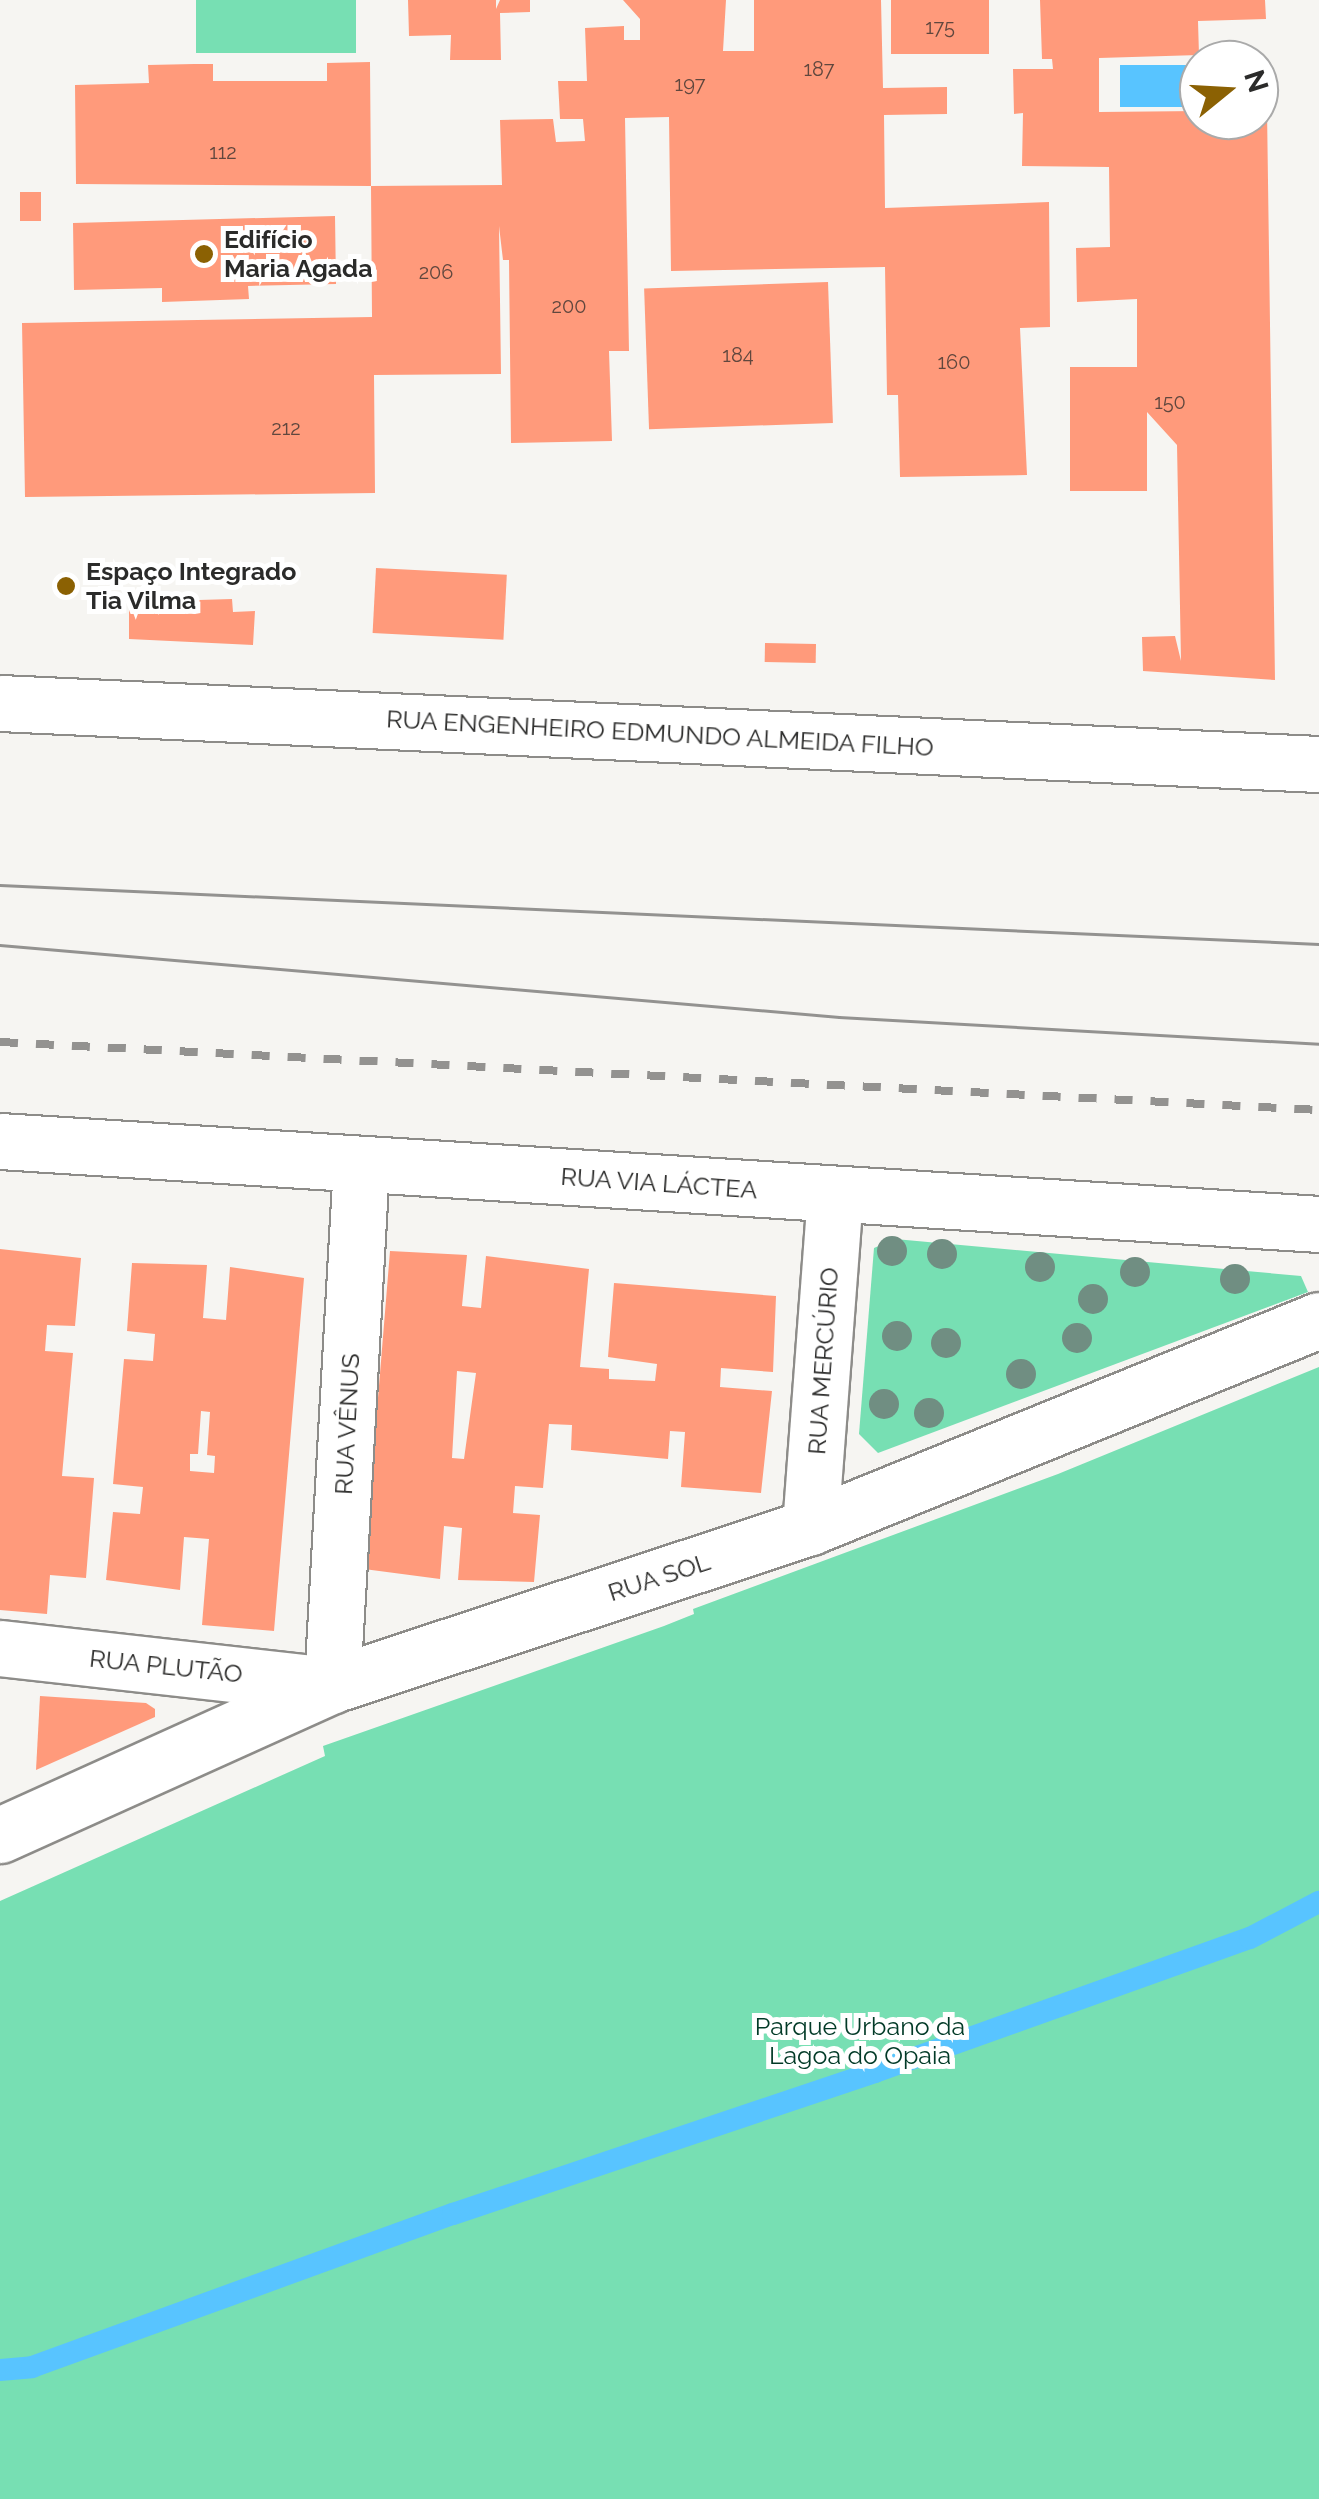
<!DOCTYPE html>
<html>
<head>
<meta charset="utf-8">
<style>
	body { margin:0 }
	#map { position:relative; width:1319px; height:2499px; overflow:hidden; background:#f6f5f2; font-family:Raleway,sans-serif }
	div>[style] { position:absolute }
	.green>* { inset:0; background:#77dfb3; transform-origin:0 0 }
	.water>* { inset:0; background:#58c4ff; transform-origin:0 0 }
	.stream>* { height:22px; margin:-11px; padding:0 11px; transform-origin:11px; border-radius:11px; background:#58c4ff }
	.building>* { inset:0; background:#ff9a7b; transform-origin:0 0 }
	.roads { filter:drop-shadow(2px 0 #8d8c89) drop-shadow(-2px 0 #8d8c89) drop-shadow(0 2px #8d8c89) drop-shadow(0 -2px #8d8c89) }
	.street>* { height:55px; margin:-27.5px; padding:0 27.5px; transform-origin:27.5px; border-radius:27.5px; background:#fff }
	.secondary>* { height:55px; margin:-27.5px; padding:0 27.5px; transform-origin:27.5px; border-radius:27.5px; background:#fff }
	.tram>* { height:2.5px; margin:-1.25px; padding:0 1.25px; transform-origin:1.25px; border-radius:1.25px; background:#939290 }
	.rail>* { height:8px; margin-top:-4px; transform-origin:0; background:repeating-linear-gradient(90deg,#939290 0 18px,transparent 0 36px) }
	.trees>* { width:30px; height:30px; margin:-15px; border-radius:50%; background:#708e82 }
	.dots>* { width:28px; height:28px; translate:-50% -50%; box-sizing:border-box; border:5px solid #fff; border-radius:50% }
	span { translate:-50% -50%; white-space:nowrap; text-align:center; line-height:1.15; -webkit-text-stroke:10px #fff; paint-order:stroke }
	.number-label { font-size:20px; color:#60473e }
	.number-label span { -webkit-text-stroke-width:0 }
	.poi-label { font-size:25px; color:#2b2b2a; font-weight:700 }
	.left { translate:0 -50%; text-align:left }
	.street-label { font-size:25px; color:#2b2b2a }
	.park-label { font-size:25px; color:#023a27 }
	.north { position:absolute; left:1179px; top:40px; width:100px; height:100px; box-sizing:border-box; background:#fff; border:2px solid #aaa; border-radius:50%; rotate:72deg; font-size:28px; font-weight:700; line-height:40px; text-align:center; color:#2b2b2a }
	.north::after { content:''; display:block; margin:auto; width:35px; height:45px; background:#8b6103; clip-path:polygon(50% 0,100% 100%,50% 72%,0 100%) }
</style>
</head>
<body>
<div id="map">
	<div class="green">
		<i style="left:196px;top:0;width:160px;height:53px"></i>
		<i style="clip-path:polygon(895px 1239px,1301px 1276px,1308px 1292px,878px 1453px,859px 1434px,874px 1248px)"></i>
		<i style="clip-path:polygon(1319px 1367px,1319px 2499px,0 2499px,0 1901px,325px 1756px,323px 1746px,664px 1626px,694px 1614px,693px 1609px,1058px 1474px)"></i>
	</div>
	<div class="water">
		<i style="left:1199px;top:65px;width:42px;height:79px;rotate:90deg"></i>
	</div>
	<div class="stream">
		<i style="left:0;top:2370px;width:32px;rotate:-5deg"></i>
		<i style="left:32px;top:2367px;width:448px;rotate:-20deg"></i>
		<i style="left:453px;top:2214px;width:445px;rotate:-18.6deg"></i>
		<i style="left:875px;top:2072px;width:398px;rotate:-19.7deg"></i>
		<i style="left:1250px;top:1938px;width:78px;rotate:-27.6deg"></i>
	</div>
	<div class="building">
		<i style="clip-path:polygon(408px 0,496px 0,496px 9px,500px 0,530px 0,530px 12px,500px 13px,501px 60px,450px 60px,451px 35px,409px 36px)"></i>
		<i style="clip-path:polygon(623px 0,726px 0,723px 51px,754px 51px,754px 0,881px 0,883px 88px,947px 87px,947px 114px,884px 115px,885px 208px,1049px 202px,1050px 327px,1020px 328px,1027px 475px,900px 477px,898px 395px,887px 395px,885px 267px,671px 271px,669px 117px,625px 118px,629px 351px,609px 351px,612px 441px,511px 443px,509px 260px,503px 260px,499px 226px,501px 374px,374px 375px,375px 493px,25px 497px,22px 323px,372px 317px,371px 186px,502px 185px,500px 120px,553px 119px,556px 142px,585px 141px,583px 119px,560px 119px,558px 81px,587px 81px,585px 28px,624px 26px,624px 40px,640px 40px,640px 19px)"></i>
		<i style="left:891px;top:0;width:98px;height:54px"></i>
		<i style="clip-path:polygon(1040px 0,1265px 0,1266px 19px,1198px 21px,1199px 55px,1099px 58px,1099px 112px,1199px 111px,1199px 120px,1259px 120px,1259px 110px,1267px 110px,1275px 680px,1143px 671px,1142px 637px,1175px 636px,1181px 661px,1177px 445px,1147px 412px,1147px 491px,1070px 491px,1070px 367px,1137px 367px,1137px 299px,1077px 302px,1076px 248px,1110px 247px,1109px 167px,1022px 166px,1023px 113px,1014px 114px,1013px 69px,1053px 69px,1052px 59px,1042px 59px)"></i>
		<i style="clip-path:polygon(370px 62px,371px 186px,76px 184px,75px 85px,149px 83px,148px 65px,194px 64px,213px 64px,213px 81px,327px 81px,327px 63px)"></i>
		<i style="left:41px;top:192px;width:29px;height:21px;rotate:90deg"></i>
		<i style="clip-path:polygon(335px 216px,336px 284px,248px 286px,249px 299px,162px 302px,162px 288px,74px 290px,73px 223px)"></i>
		<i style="left:828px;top:282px;width:141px;height:184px;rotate:88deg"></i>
		<i style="left:376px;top:568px;width:131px;height:65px;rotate:3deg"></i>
		<i style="clip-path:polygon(232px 599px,233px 612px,255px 611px,253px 645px,129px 639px,129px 605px,199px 609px,199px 600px)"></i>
		<i style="left:765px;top:643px;width:51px;height:19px;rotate:1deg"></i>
		<i style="clip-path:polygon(0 1249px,81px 1258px,75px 1326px,47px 1325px,45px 1351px,73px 1353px,62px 1476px,94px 1478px,86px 1578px,50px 1575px,47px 1614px,0 1610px)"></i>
		<i style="clip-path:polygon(evenodd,390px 1251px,467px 1255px,462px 1306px,481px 1308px,486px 1256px,589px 1269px,580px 1367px,609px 1369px,609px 1379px,655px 1381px,657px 1364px,608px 1357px,614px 1283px,776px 1296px,773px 1372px,721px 1368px,720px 1387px,772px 1391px,761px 1493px,681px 1487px,685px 1432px,670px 1431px,668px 1459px,571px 1450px,572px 1425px,549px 1424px,543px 1488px,515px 1486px,513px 1513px,540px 1515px,534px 1582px,458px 1580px,462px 1528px,444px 1526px,440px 1579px,364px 1569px,390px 1251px,457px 1371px,476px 1373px,464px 1459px,452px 1458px,457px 1371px)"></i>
		<i style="clip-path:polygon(evenodd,132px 1263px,207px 1265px,203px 1318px,226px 1320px,230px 1267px,304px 1278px,274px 1631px,202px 1625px,209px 1539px,184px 1537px,180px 1590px,106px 1580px,113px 1512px,140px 1514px,143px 1487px,113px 1484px,124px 1359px,153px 1361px,155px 1334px,127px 1331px,132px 1263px,201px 1411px,210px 1412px,207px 1455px,215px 1456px,214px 1473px,190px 1471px,190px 1454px,198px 1454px,201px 1411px)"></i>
		<i style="clip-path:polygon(40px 1696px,146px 1703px,155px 1709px,155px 1717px,36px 1770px)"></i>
	</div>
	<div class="roads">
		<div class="street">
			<i style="left:810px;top:1527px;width:333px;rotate:-85.7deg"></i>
			<i style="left:0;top:1648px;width:334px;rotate:6.4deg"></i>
			<i style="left:332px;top:1685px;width:522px;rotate:-86.81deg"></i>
			<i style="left:0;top:1835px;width:364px;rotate:-24.3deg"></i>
			<i style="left:332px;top:1685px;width:503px;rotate:-18.29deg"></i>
			<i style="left:810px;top:1527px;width:549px;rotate:-22.13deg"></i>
		</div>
		<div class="secondary">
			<i style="left:0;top:703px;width:1320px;rotate:2.65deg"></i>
			<i style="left:0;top:1141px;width:1322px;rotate:3.6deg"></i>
		</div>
	</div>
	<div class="tram">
		<i style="left:0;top:885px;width:1320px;rotate:2.56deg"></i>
		<i style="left:0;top:945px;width:842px;rotate:4.9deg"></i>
		<i style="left:839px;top:1017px;width:481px;rotate:3.2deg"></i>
	</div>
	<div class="rail">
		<i style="left:0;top:1042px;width:1321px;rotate:2.95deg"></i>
	</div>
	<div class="trees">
		<i style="left:892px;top:1251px"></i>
		<i style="left:942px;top:1254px"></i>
		<i style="left:1040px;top:1267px"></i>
		<i style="left:1135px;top:1272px"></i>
		<i style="left:1235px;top:1279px"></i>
		<i style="left:1093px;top:1299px"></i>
		<i style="left:897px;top:1336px"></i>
		<i style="left:1077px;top:1338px"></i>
		<i style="left:946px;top:1343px"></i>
		<i style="left:1021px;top:1374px"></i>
		<i style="left:884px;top:1404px"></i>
		<i style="left:929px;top:1413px"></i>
	</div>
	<div class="dots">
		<i style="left:204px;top:254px;background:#8b6103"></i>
		<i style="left:66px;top:586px;background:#8b6103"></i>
	</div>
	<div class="number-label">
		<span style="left:940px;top:27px">175</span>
		<span style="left:819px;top:69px">187</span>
		<span style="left:690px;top:84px">197</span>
		<span style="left:223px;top:152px">112</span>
		<span style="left:436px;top:272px">206</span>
		<span style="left:569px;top:306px">200</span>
		<span style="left:738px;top:355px">184</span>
		<span style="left:954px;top:362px">160</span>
		<span style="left:1170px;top:402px">150</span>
		<span style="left:286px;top:428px">212</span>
	</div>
	<div class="poi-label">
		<span class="left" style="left:224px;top:254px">Edifício<br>Maria Agada</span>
		<span class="left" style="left:86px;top:586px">Espaço Integrado<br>Tia Vilma</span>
	</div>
	<div class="street-label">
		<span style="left:660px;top:733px;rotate:3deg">RUA ENGENHEIRO EDMUNDO ALMEIDA FILHO</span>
		<span style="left:659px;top:1183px;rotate:4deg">RUA VIA LÁCTEA</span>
		<span style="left:823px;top:1361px;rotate:-86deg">RUA MERCÚRIO</span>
		<span style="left:347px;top:1424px;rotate:-87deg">RUA VÊNUS</span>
		<span style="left:659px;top:1577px;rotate:-18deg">RUA SOL</span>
		<span style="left:166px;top:1666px;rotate:6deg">RUA PLUTÃO</span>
	</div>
	<div class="park-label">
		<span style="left:860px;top:2041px">Parque Urbano da<br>Lagoa do Opaia</span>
	</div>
	<div class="north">N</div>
</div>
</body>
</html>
